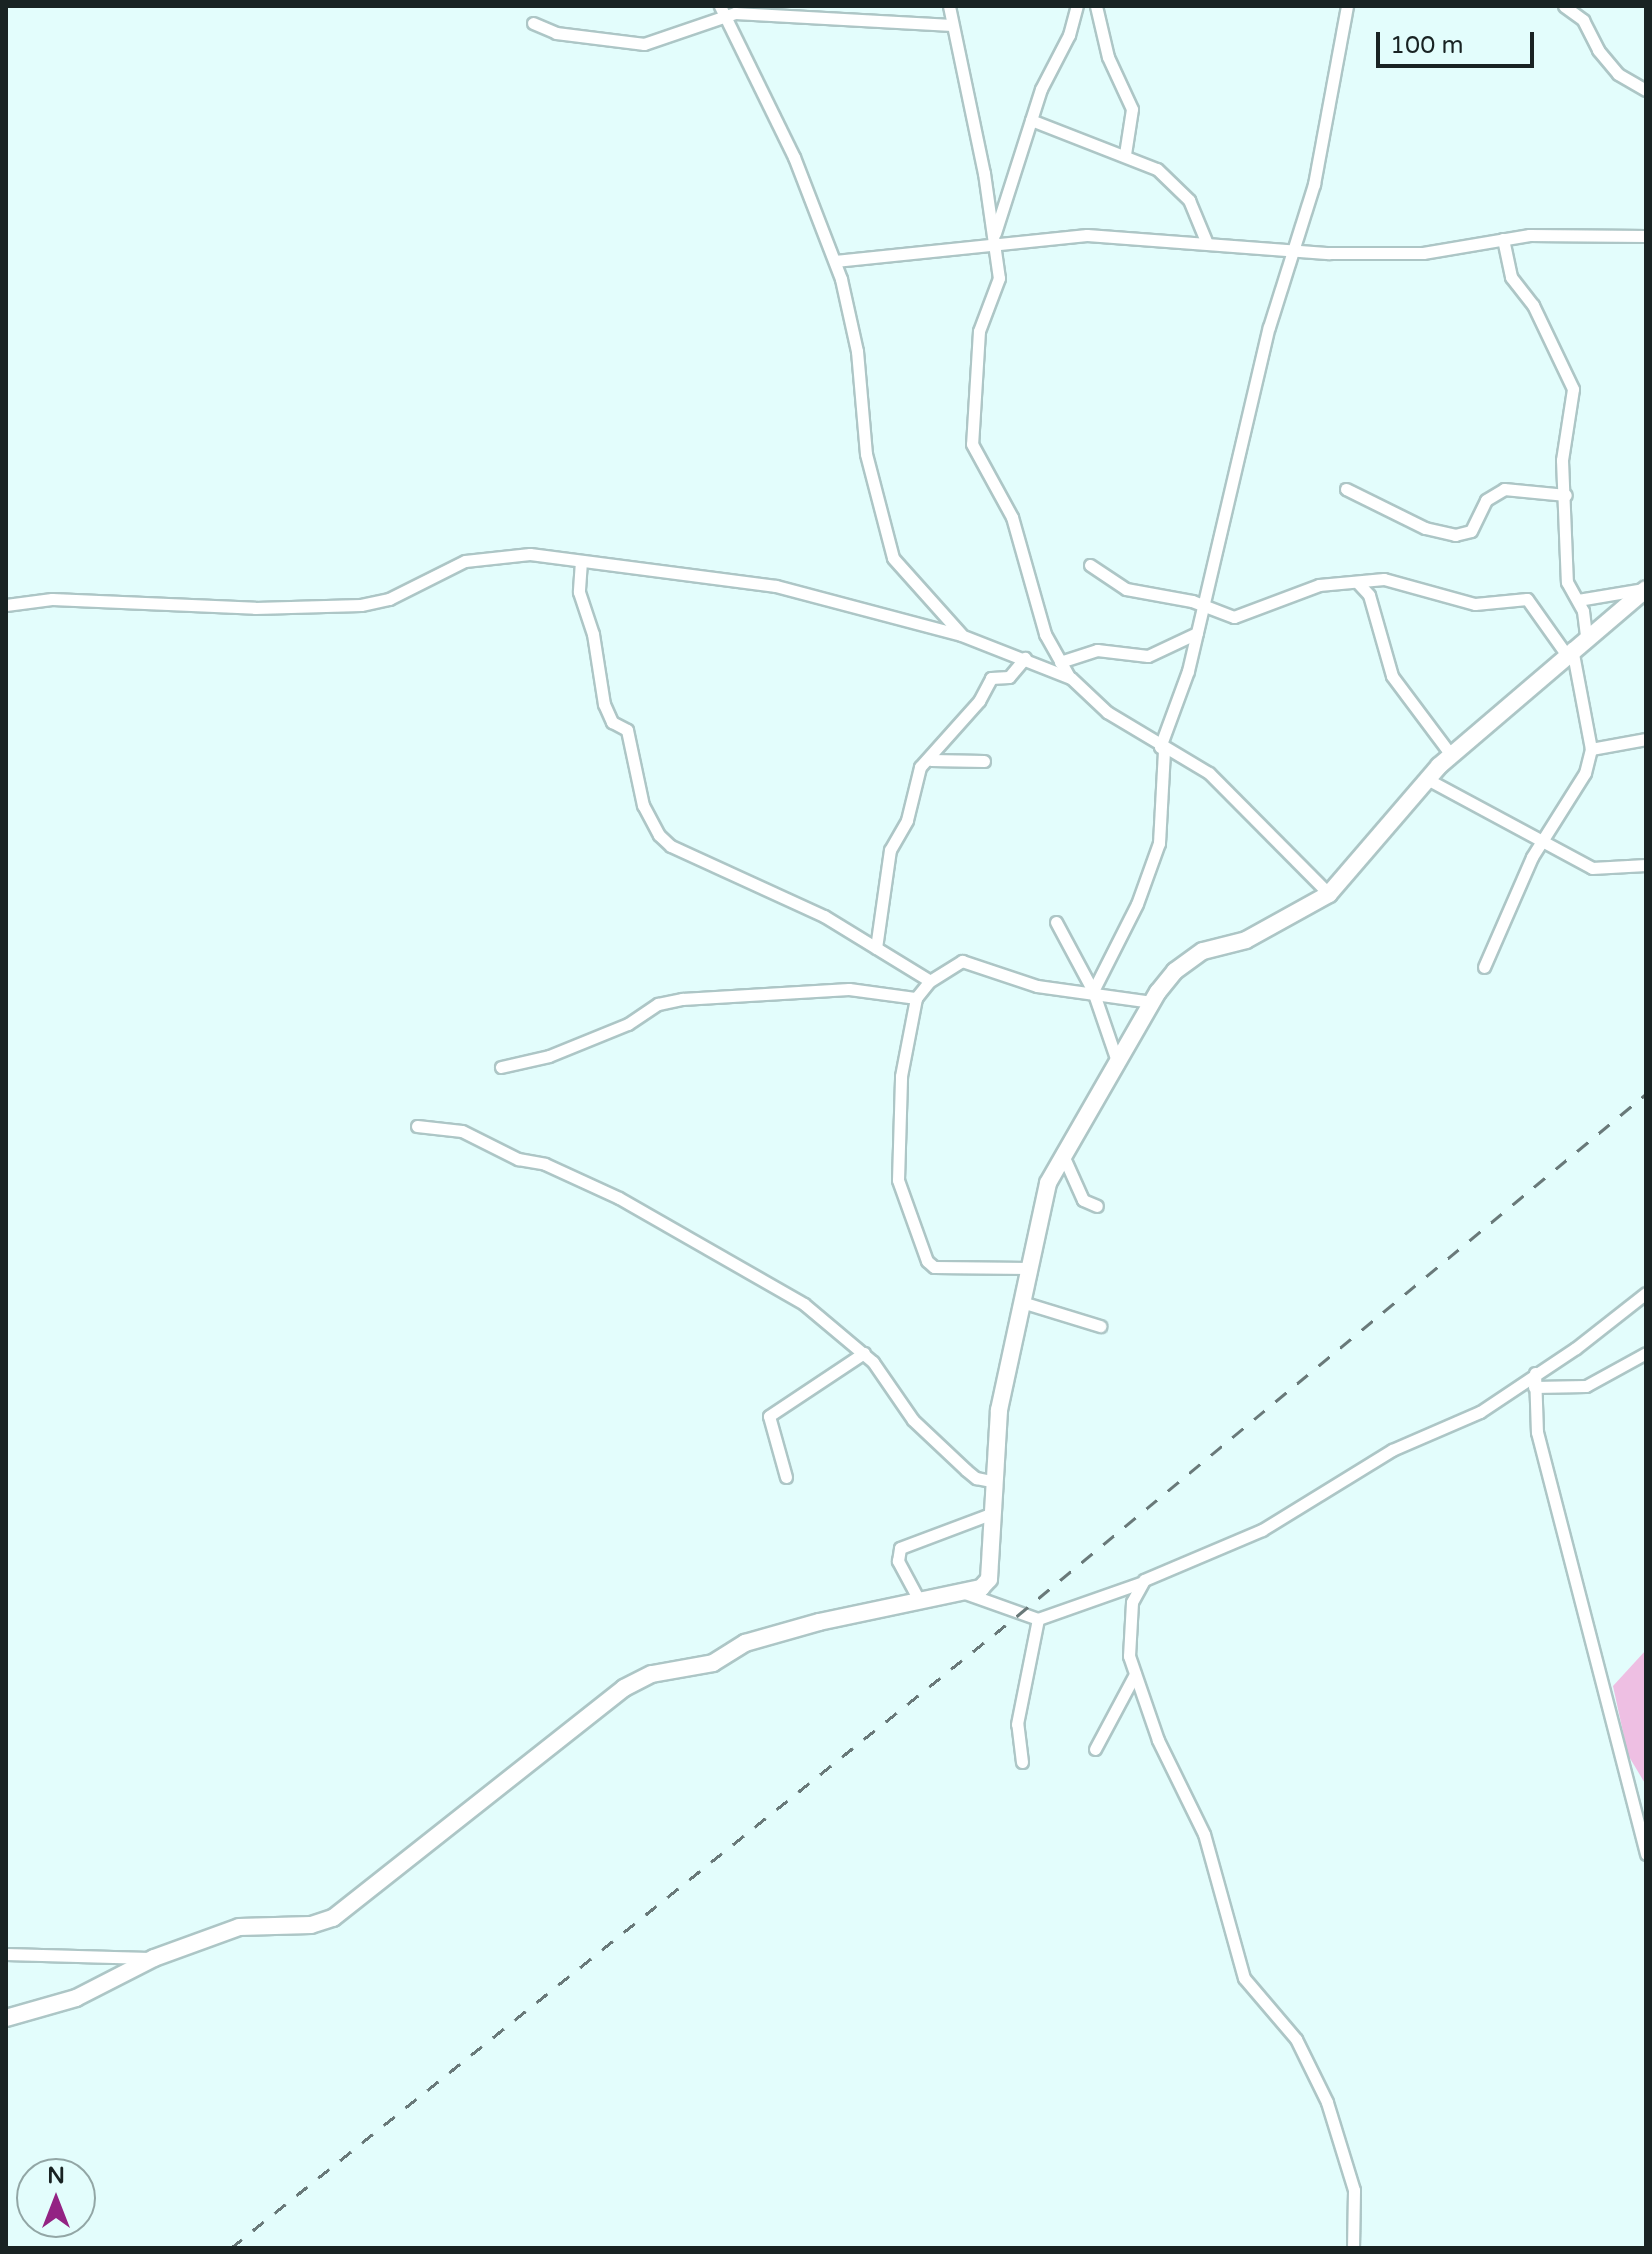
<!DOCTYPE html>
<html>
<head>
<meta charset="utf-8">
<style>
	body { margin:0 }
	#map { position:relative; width:1652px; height:2254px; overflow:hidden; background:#e3fdfc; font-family:"Varela Round",sans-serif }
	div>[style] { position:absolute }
	.green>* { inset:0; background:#eebfe3 }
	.roads { filter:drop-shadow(2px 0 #adc6c6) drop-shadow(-2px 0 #adc6c6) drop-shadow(0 2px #adc6c6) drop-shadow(0 -2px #adc6c6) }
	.street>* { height:11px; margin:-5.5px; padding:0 5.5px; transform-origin:5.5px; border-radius:5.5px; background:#fff }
	.secondary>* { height:16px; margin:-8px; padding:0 8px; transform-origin:8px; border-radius:8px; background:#fff }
	.rail>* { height:3px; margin-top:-1.5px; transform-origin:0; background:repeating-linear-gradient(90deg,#697979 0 14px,transparent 0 28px) }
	span { translate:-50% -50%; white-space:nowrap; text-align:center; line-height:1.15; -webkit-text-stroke:8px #e3fdfc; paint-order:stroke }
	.frame { position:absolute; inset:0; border:8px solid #192323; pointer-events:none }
	.north { position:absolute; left:16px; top:2158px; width:80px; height:80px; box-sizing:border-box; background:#e3fdfc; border:2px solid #92a6a5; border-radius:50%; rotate:0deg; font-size:22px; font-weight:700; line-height:32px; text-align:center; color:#192323 }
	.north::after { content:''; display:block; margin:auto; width:28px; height:36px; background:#932383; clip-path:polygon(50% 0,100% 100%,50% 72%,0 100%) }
	.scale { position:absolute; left:1376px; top:32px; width:158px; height:36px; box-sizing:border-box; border:4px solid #192323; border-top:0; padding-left:10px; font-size:24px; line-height:28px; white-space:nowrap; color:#192323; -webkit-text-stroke:6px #e3fdfc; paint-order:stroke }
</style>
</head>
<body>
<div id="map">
	<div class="green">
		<i style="clip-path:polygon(1646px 1650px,1646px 1785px,1628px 1755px,1613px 1686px)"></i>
	</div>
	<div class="roads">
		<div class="street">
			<i style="left:720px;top:6px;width:168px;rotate:63.9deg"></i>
			<i style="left:794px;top:157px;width:131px;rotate:68.9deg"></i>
			<i style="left:841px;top:279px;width:74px;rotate:77.5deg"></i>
			<i style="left:857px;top:351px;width:103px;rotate:85deg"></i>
			<i style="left:866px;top:454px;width:107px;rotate:75.4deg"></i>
			<i style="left:893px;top:558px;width:102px;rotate:48.2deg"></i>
			<i style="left:949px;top:6px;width:171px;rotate:78.2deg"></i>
			<i style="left:984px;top:173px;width:106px;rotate:81.9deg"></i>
			<i style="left:999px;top:278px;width:57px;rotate:110.7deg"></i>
			<i style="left:979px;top:331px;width:113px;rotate:93.5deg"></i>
			<i style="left:972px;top:444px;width:83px;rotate:61.3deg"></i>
			<i style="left:1012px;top:517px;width:122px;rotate:74.2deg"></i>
			<i style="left:1045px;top:634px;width:47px;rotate:60.7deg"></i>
			<i style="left:1096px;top:6px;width:52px;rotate:76.8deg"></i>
			<i style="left:1108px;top:57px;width:57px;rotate:65.2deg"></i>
			<i style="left:1132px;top:109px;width:46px;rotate:98.8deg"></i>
			<i style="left:1564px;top:6px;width:24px;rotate:36deg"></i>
			<i style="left:1583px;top:20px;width:34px;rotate:63deg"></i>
			<i style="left:1598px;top:50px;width:31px;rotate:50deg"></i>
			<i style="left:1618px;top:74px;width:32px;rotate:30deg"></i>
			<i style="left:533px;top:23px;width:25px;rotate:23deg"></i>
			<i style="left:556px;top:33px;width:89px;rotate:7.1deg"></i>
			<i style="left:644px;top:44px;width:96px;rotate:-18.8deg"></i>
			<i style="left:735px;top:13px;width:217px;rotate:3.2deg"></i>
			<i style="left:1031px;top:120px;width:135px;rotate:21.3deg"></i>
			<i style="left:1157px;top:169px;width:45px;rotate:44.1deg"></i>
			<i style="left:1189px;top:200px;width:44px;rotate:67.5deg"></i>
			<i style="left:995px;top:233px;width:151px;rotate:-72.3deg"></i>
			<i style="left:1041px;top:89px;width:61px;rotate:-62.6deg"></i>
			<i style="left:1069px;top:35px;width:30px;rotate:-75deg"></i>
			<i style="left:1503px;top:239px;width:39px;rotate:78deg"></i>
			<i style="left:1511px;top:277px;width:36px;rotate:52deg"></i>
			<i style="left:1533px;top:305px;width:93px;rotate:64.5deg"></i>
			<i style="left:1573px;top:389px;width:72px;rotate:98.8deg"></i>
			<i style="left:1562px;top:460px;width:122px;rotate:87.7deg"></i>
			<i style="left:1567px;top:582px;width:33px;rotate:61deg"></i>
			<i style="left:1583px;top:611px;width:24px;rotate:83deg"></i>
			<i style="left:835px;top:261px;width:253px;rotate:-5.9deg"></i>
			<i style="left:1087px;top:235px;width:243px;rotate:4.3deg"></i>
			<i style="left:1329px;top:253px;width:94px"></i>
			<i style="left:1423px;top:253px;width:108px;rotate:-9.6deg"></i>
			<i style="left:1529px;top:235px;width:117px;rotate:0.5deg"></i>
			<i style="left:1346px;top:489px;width:88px;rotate:26.3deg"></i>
			<i style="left:1425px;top:528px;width:31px;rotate:13deg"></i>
			<i style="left:1455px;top:535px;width:16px;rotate:-14deg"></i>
			<i style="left:1471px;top:531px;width:34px;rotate:-64deg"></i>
			<i style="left:1486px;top:500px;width:21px;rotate:-31deg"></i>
			<i style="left:1504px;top:489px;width:62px;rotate:5.5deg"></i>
			<i style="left:581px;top:561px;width:31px;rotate:94deg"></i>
			<i style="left:579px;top:592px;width:44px;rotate:71.6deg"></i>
			<i style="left:593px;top:634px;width:71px;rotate:81.1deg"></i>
			<i style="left:604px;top:704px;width:20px;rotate:66deg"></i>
			<i style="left:612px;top:722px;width:17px;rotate:28deg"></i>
			<i style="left:627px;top:730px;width:77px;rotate:78deg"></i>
			<i style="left:643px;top:805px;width:34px;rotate:62deg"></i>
			<i style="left:659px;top:835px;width:16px;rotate:43deg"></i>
			<i style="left:671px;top:846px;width:168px;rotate:24.6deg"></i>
			<i style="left:824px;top:916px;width:124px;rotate:31.5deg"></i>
			<i style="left:1090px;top:565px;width:43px;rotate:33.7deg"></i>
			<i style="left:1126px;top:589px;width:67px;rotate:10.3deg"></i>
			<i style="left:1192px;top:601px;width:45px;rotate:20.9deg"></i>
			<i style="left:1234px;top:617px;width:91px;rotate:-20.6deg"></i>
			<i style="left:1319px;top:585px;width:65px;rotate:-5.3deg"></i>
			<i style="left:1384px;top:579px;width:94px;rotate:15.4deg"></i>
			<i style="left:1475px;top:604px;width:52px;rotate:-5.5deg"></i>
			<i style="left:1527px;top:599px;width:67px;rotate:54.7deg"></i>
			<i style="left:1358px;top:583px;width:16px;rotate:47deg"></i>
			<i style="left:1369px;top:595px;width:84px;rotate:74.1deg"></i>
			<i style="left:1392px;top:676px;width:99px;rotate:53.2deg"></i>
			<i style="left:1578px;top:600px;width:67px;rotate:-9.5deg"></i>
			<i style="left:6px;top:605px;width:46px;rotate:-7.4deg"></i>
			<i style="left:52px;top:599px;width:203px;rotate:2.5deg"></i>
			<i style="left:255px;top:608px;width:106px;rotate:-1.6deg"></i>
			<i style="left:361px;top:605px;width:29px;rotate:-12deg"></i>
			<i style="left:389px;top:599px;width:85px;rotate:-26.6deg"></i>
			<i style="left:465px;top:561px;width:65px;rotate:-6.1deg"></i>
			<i style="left:530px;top:554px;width:248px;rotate:7.4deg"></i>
			<i style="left:776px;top:586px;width:191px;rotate:14.8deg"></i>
			<i style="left:961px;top:635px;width:118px;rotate:21.4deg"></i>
			<i style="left:1071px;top:678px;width:50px;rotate:43.4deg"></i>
			<i style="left:1107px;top:712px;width:119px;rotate:30.9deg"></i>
			<i style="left:1209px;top:773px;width:170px;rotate:45.2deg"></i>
			<i style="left:1060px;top:662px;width:39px;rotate:-18deg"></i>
			<i style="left:1097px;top:650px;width:51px;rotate:6.7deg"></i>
			<i style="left:1148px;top:656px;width:54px;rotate:-25.1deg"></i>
			<i style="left:1160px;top:747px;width:81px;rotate:-69.8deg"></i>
			<i style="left:1188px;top:671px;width:353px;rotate:-76.8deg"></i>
			<i style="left:1269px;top:327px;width:150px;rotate:-72.5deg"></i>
			<i style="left:1314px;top:184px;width:181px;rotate:-79.5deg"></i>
			<i style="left:1591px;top:749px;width:56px;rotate:-10.3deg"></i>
			<i style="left:931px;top:760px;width:53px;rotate:1.1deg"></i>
			<i style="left:1427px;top:779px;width:187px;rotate:28.3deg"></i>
			<i style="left:1592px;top:868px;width:54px;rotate:-3.2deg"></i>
			<i style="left:1056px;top:922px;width:78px;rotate:61.8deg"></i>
			<i style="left:876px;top:948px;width:99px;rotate:-81.9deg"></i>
			<i style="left:890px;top:850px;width:34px;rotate:-60deg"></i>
			<i style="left:907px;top:820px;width:55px;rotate:-76.2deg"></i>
			<i style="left:920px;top:767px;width:89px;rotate:-48.2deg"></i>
			<i style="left:979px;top:701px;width:26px;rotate:-62deg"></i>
			<i style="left:991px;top:678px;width:18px;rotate:-3deg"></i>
			<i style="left:1009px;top:677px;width:25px;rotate:-50deg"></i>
			<i style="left:1484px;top:967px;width:120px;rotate:-66.4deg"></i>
			<i style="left:1532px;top:857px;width:99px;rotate:-57.8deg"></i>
			<i style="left:1585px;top:773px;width:25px;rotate:-76deg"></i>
			<i style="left:1591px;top:749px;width:103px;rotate:-100.7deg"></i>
			<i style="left:1118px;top:1064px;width:77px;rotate:-108.9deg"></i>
			<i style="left:1093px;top:991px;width:97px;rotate:-63.2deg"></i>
			<i style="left:1137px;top:904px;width:65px;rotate:-70.2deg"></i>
			<i style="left:1159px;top:843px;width:93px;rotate:-86.9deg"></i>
			<i style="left:501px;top:1067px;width:49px;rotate:-12.9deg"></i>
			<i style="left:549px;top:1056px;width:85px;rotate:-22.1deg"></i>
			<i style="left:628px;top:1024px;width:36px;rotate:-34deg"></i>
			<i style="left:658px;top:1004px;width:25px;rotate:-12deg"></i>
			<i style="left:682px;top:999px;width:167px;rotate:-3.4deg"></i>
			<i style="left:849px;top:989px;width:68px;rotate:7.7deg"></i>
			<i style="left:417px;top:1126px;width:45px;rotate:6.3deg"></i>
			<i style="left:462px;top:1131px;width:63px;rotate:26.6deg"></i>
			<i style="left:518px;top:1159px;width:27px;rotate:10deg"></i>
			<i style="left:545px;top:1164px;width:81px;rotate:24.7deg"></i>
			<i style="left:619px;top:1198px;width:213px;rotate:29.8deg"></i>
			<i style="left:804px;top:1304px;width:90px;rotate:40deg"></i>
			<i style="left:873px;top:1362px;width:70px;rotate:55.4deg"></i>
			<i style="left:913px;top:1420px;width:73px;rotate:43.3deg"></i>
			<i style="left:966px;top:1470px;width:13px;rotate:39deg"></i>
			<i style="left:976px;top:1478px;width:20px;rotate:11deg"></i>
			<i style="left:1062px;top:1153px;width:51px;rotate:65.9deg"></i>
			<i style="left:1083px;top:1200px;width:15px;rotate:23deg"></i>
			<i style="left:1029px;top:1268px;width:95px;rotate:-179.4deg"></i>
			<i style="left:934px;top:1267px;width:9px;rotate:-139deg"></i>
			<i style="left:927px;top:1261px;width:86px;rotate:-109.7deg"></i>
			<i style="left:898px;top:1180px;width:104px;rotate:-88.3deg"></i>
			<i style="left:901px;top:1076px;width:79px;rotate:-79.1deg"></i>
			<i style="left:916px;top:998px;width:22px;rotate:-51deg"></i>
			<i style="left:930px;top:981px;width:38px;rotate:-32deg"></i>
			<i style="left:962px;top:961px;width:79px;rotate:18.4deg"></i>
			<i style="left:1037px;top:986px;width:116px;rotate:7.9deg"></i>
			<i style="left:1022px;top:1302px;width:82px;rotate:17.1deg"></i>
			<i style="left:1535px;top:1373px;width:59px;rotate:88.1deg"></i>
			<i style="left:1537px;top:1432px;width:436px;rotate:75.5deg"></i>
			<i style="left:1534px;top:1387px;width:52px;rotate:-1.1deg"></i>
			<i style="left:1586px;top:1386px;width:68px;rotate:-28.8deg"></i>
			<i style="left:786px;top:1477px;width:63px;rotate:-105.6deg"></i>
			<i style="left:769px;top:1416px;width:114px;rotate:-33.6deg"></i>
			<i style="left:965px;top:1593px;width:77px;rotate:19.6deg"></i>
			<i style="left:1038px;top:1619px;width:108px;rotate:-19.4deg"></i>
			<i style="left:920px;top:1602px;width:47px;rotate:-118.2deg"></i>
			<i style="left:898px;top:1561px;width:13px;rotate:-81deg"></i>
			<i style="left:900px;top:1548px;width:99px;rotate:-20.6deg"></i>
			<i style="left:1095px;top:1749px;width:85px;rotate:-61.9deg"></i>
			<i style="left:1022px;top:1762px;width:38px;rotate:-97deg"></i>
			<i style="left:1017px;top:1724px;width:107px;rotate:-78.7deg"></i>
			<i style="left:6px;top:1954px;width:143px;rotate:1.6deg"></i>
			<i style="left:1353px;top:2248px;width:58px;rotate:-89deg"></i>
			<i style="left:1354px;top:2190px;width:92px;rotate:-107.1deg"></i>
			<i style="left:1327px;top:2102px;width:70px;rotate:-116.2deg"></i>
			<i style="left:1296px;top:2039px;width:80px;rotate:-130.4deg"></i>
			<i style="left:1244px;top:1978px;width:149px;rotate:-105.5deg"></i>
			<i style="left:1204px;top:1834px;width:105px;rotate:-116.1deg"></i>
			<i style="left:1158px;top:1740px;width:89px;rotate:-109deg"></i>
			<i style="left:1129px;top:1656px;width:54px;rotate:-86.8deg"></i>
			<i style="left:1132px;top:1602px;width:25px;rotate:-61deg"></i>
			<i style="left:1144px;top:1580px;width:128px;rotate:-23deg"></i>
			<i style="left:1262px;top:1530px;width:153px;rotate:-31.6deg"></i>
			<i style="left:1392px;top:1450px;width:96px;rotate:-23.4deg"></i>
			<i style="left:1480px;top:1412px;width:115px;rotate:-33.7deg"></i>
			<i style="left:1576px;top:1348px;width:89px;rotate:-38.2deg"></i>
		</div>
		<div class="secondary">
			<i style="left:6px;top:2018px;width:73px;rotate:-15.9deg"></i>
			<i style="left:76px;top:1998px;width:88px;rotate:-27.1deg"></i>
			<i style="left:154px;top:1958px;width:90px;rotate:-20deg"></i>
			<i style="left:239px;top:1927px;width:72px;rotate:-1.6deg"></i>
			<i style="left:311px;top:1925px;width:23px;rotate:-18deg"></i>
			<i style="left:333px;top:1918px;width:371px;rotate:-38.3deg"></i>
			<i style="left:624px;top:1688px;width:31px;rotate:-27deg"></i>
			<i style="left:652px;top:1674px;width:62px;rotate:-10.2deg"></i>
			<i style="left:713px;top:1663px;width:38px;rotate:-32deg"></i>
			<i style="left:745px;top:1643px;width:77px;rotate:-15.8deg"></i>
			<i style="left:819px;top:1622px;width:166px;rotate:-11.9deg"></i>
			<i style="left:981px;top:1588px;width:12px;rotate:-48deg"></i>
			<i style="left:989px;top:1579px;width:169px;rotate:-86.6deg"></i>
			<i style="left:999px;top:1410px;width:232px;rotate:-77.8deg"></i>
			<i style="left:1048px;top:1183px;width:220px;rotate:-60.1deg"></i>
			<i style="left:1158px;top:992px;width:27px;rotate:-51deg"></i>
			<i style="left:1175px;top:971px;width:34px;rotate:-36deg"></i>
			<i style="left:1203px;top:951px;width:44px;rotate:-14.3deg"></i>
			<i style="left:1246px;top:940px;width:95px;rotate:-29deg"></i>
			<i style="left:1329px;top:894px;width:169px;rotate:-49.3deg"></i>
			<i style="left:1439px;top:766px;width:272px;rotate:-40.5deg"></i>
		</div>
	</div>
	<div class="rail">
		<i style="left:231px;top:2248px;width:1009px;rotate:-38.8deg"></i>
		<i style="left:1017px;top:1616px;width:817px;rotate:-39.69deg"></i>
	</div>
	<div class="frame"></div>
	<div class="north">N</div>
	<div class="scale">100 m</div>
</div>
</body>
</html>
